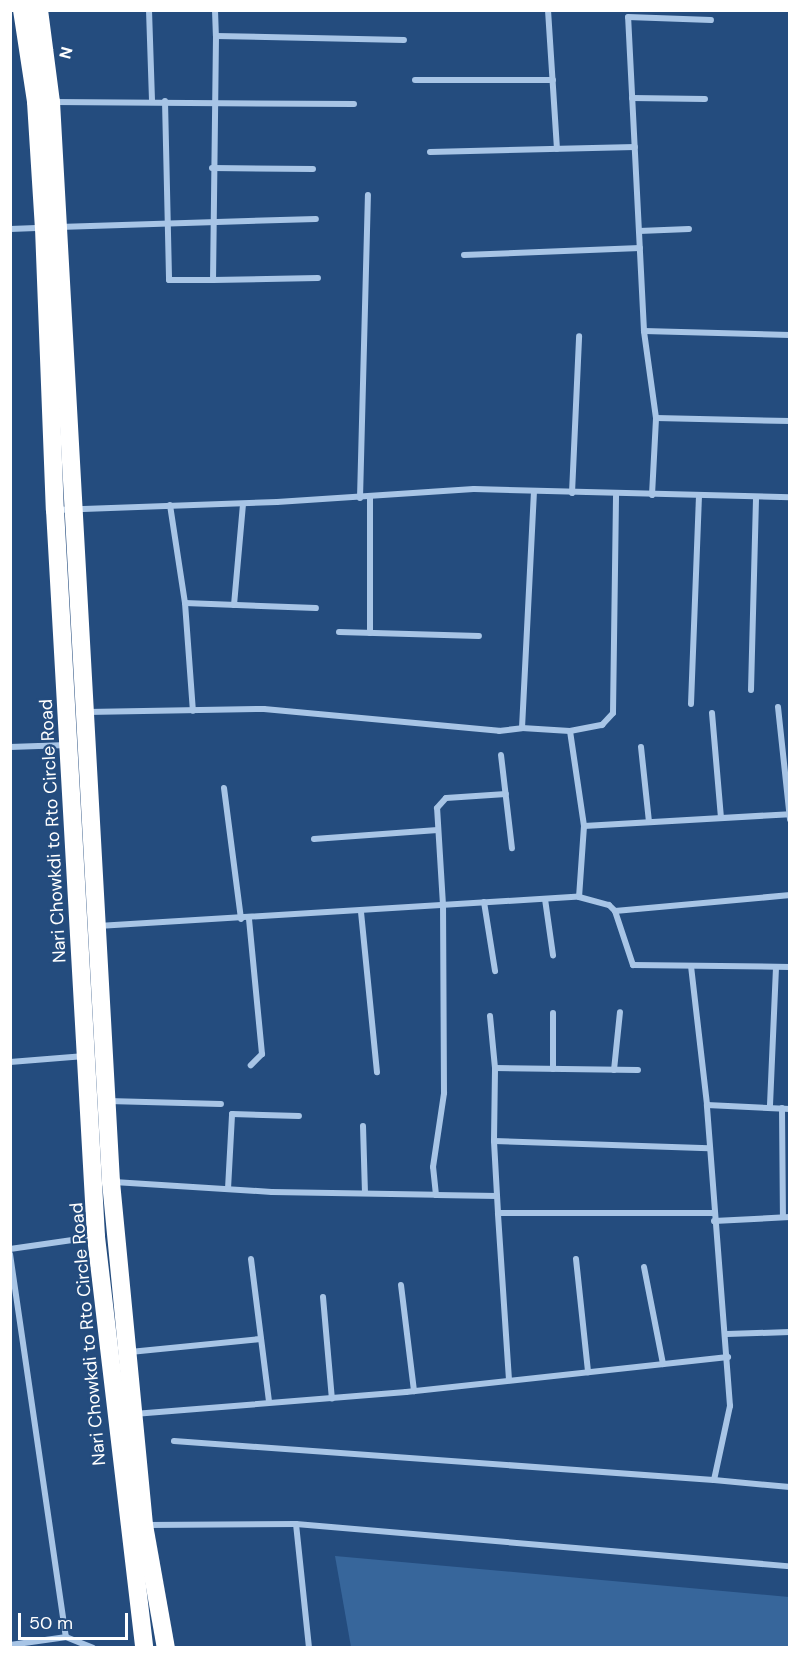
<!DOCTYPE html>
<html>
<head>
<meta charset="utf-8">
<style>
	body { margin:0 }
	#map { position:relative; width:800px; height:1658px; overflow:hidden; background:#244c7e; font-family:"DM Sans",sans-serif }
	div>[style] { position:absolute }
	.green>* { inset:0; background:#37669b }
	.street>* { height:6px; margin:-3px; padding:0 3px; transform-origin:3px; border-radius:3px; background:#a8c5e6 }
	.highway>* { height:18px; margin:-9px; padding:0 9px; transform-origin:9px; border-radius:9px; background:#fff }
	span { translate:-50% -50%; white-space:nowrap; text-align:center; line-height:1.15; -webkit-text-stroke:4.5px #244c7e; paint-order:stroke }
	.street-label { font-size:18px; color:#fff }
	.frame { position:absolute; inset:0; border:12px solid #fff; pointer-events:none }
	.north { position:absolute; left:18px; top:18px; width:60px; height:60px; -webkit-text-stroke:4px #244c7e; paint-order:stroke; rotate:105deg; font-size:16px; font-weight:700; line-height:24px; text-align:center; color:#fff }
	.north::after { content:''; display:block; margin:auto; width:21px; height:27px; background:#fff; clip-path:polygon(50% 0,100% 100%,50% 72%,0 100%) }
	.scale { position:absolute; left:18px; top:1613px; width:110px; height:27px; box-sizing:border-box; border:3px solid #fff; border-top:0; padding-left:8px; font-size:18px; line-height:21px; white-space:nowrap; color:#fff; -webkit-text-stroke:4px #244c7e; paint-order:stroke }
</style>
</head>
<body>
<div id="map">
	<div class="green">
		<i style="clip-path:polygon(335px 1556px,789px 1597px,789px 1647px,351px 1647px)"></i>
	</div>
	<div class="street">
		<i style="left:149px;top:10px;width:91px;rotate:88.1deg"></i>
		<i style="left:215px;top:10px;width:26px;rotate:88deg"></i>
		<i style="left:216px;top:36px;width:188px;rotate:1.2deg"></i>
		<i style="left:548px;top:10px;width:139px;rotate:86.3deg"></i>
		<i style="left:216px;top:36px;width:244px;rotate:90.7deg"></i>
		<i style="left:213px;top:280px;width:105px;rotate:-1.1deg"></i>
		<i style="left:415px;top:80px;width:138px"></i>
		<i style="left:632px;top:98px;width:73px;rotate:0.8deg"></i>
		<i style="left:165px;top:101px;width:179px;rotate:88.7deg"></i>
		<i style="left:169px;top:280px;width:44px"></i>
		<i style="left:54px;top:102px;width:300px;rotate:0.4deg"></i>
		<i style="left:430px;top:152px;width:205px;rotate:-1.4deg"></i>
		<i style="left:212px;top:168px;width:101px;rotate:0.6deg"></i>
		<i style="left:59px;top:227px;width:257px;rotate:-1.8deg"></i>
		<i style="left:10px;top:229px;width:33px;rotate:-2deg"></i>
		<i style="left:639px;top:231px;width:50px;rotate:-2.3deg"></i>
		<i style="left:464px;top:255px;width:176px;rotate:-2.3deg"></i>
		<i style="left:644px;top:331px;width:314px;rotate:-92.9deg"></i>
		<i style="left:628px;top:17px;width:83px;rotate:2.1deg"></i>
		<i style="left:656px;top:418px;width:88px;rotate:-97.9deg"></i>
		<i style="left:644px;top:331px;width:146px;rotate:1.6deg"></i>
		<i style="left:572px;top:493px;width:157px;rotate:-87.4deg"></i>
		<i style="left:652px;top:495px;width:77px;rotate:-87deg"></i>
		<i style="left:656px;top:418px;width:134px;rotate:1.3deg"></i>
		<i style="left:370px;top:497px;width:136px;rotate:90deg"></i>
		<i style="left:360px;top:498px;width:303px;rotate:-88.5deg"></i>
		<i style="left:170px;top:505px;width:99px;rotate:81.3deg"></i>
		<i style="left:185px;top:603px;width:131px;rotate:2.2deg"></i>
		<i style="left:56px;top:510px;width:221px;rotate:-2.1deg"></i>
		<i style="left:277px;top:502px;width:197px;rotate:-3.8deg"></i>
		<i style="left:474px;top:489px;width:316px;rotate:1.5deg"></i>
		<i style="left:185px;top:603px;width:108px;rotate:85.8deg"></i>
		<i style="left:234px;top:605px;width:101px;rotate:-84.9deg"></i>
		<i style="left:339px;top:632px;width:140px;rotate:1.6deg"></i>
		<i style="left:751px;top:690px;width:192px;rotate:-88.5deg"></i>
		<i style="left:691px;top:704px;width:207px;rotate:-87.8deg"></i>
		<i style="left:778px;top:707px;width:113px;rotate:83.9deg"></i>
		<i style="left:87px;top:712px;width:177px;rotate:-1deg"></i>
		<i style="left:264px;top:709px;width:236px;rotate:5.3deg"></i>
		<i style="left:499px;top:731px;width:23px;rotate:-7deg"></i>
		<i style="left:522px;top:728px;width:48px;rotate:3.6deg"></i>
		<i style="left:570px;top:731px;width:33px;rotate:-11deg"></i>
		<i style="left:602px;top:725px;width:16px;rotate:-47deg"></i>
		<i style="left:613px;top:713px;width:219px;rotate:-89.2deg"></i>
		<i style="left:712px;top:713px;width:105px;rotate:85.1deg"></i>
		<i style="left:522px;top:728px;width:237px;rotate:-87.1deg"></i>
		<i style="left:570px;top:731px;width:96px;rotate:81.6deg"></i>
		<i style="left:584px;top:826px;width:206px;rotate:-3.3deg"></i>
		<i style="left:10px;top:747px;width:57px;rotate:-2deg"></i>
		<i style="left:641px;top:747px;width:75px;rotate:83.9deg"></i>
		<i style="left:501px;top:755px;width:94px;rotate:83.3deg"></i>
		<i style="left:224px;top:788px;width:132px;rotate:82.6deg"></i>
		<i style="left:584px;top:826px;width:71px;rotate:94deg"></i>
		<i style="left:579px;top:897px;width:31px;rotate:15deg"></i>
		<i style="left:609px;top:905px;width:8px;rotate:45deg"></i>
		<i style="left:615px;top:911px;width:57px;rotate:71.6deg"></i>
		<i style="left:633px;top:965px;width:157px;rotate:0.7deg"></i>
		<i style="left:314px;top:839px;width:124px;rotate:-4.2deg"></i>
		<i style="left:545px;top:899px;width:57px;rotate:81.9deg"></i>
		<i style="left:484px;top:902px;width:70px;rotate:80.9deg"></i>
		<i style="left:615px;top:911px;width:176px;rotate:-5.2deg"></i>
		<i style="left:361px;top:912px;width:161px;rotate:84.3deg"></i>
		<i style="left:249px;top:919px;width:136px;rotate:84.5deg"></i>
		<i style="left:262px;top:1054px;width:16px;rotate:135deg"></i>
		<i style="left:98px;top:926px;width:482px;rotate:-3.5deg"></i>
		<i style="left:691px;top:966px;width:140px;rotate:83.4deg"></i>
		<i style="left:553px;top:1013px;width:56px;rotate:90deg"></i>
		<i style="left:490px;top:1016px;width:52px;rotate:84.5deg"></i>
		<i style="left:495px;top:1068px;width:143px;rotate:0.8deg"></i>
		<i style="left:10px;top:1062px;width:75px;rotate:-4.6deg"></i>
		<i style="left:614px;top:1070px;width:58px;rotate:-84.1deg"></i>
		<i style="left:108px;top:1101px;width:113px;rotate:1.5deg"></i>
		<i style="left:770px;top:1105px;width:138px;rotate:-87.5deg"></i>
		<i style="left:782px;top:1108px;width:109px;rotate:89.5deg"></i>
		<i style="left:363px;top:1126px;width:66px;rotate:88.3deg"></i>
		<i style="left:494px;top:1141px;width:73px;rotate:-89.2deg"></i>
		<i style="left:114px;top:1182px;width:158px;rotate:3.6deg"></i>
		<i style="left:272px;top:1192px;width:164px;rotate:1deg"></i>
		<i style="left:436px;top:1195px;width:28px;rotate:-96deg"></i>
		<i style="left:433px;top:1167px;width:75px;rotate:-81.5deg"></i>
		<i style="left:444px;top:1093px;width:188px;rotate:-90.3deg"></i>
		<i style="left:443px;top:905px;width:97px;rotate:-93.5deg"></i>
		<i style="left:437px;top:808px;width:13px;rotate:-48deg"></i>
		<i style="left:446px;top:798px;width:60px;rotate:-3.8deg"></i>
		<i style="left:228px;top:1189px;width:75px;rotate:-86.9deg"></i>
		<i style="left:232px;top:1114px;width:67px;rotate:1.7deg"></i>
		<i style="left:436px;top:1195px;width:61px;rotate:0.9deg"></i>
		<i style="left:498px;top:1213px;width:72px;rotate:-93.2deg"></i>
		<i style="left:494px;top:1141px;width:215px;rotate:1.9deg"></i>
		<i style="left:714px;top:1221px;width:76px;rotate:-3deg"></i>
		<i style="left:10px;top:1249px;width:84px;rotate:-8.2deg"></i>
		<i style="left:10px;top:1254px;width:387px;rotate:81.7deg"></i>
		<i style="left:251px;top:1259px;width:144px;rotate:82.8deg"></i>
		<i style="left:576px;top:1259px;width:114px;rotate:83.9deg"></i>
		<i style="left:644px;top:1267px;width:99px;rotate:78.9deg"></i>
		<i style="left:401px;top:1285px;width:107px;rotate:83deg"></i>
		<i style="left:323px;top:1297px;width:102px;rotate:85deg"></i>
		<i style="left:727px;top:1334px;width:63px;rotate:-1.8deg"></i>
		<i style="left:130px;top:1352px;width:131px;rotate:-5.7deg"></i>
		<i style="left:509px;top:1380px;width:167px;rotate:-93.8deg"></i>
		<i style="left:498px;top:1213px;width:216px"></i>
		<i style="left:134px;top:1414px;width:273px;rotate:-4.6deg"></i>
		<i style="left:406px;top:1392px;width:324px;rotate:-6.2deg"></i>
		<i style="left:174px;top:1441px;width:541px;rotate:4.13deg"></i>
		<i style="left:714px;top:1480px;width:76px;rotate:-77.8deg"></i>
		<i style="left:730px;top:1406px;width:302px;rotate:-94.4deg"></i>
		<i style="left:707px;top:1105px;width:83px;rotate:2.8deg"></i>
		<i style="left:714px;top:1480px;width:76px;rotate:5.3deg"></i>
		<i style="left:296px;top:1524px;width:125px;rotate:84deg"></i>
		<i style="left:147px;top:1525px;width:149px;rotate:-0.4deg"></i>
		<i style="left:296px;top:1524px;width:496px;rotate:4.9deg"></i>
		<i style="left:10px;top:1645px;width:57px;rotate:-8.1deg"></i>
		<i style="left:66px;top:1637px;width:29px;rotate:22deg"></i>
	</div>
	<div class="highway">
		<i style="left:22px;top:10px;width:93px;rotate:81.3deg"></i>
		<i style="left:36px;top:102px;width:126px;rotate:86.4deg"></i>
		<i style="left:44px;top:228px;width:282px;rotate:87.8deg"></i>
		<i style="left:55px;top:510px;width:728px;rotate:86.77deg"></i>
		<i style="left:96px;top:1237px;width:414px;rotate:83.3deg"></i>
		<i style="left:39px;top:10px;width:93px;rotate:82.6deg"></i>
		<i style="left:51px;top:102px;width:1082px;rotate:86.82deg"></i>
		<i style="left:111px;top:1182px;width:345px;rotate:84.5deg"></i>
		<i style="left:144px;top:1525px;width:125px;rotate:79.9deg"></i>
	</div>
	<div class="street-label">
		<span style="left:53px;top:831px;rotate:-93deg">Nari Chowkdi to Rto Circle Road</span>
		<span style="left:88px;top:1334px;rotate:-95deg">Nari Chowkdi to Rto Circle Road</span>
	</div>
	<div class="frame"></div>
	<div class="north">N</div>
	<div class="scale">50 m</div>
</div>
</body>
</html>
